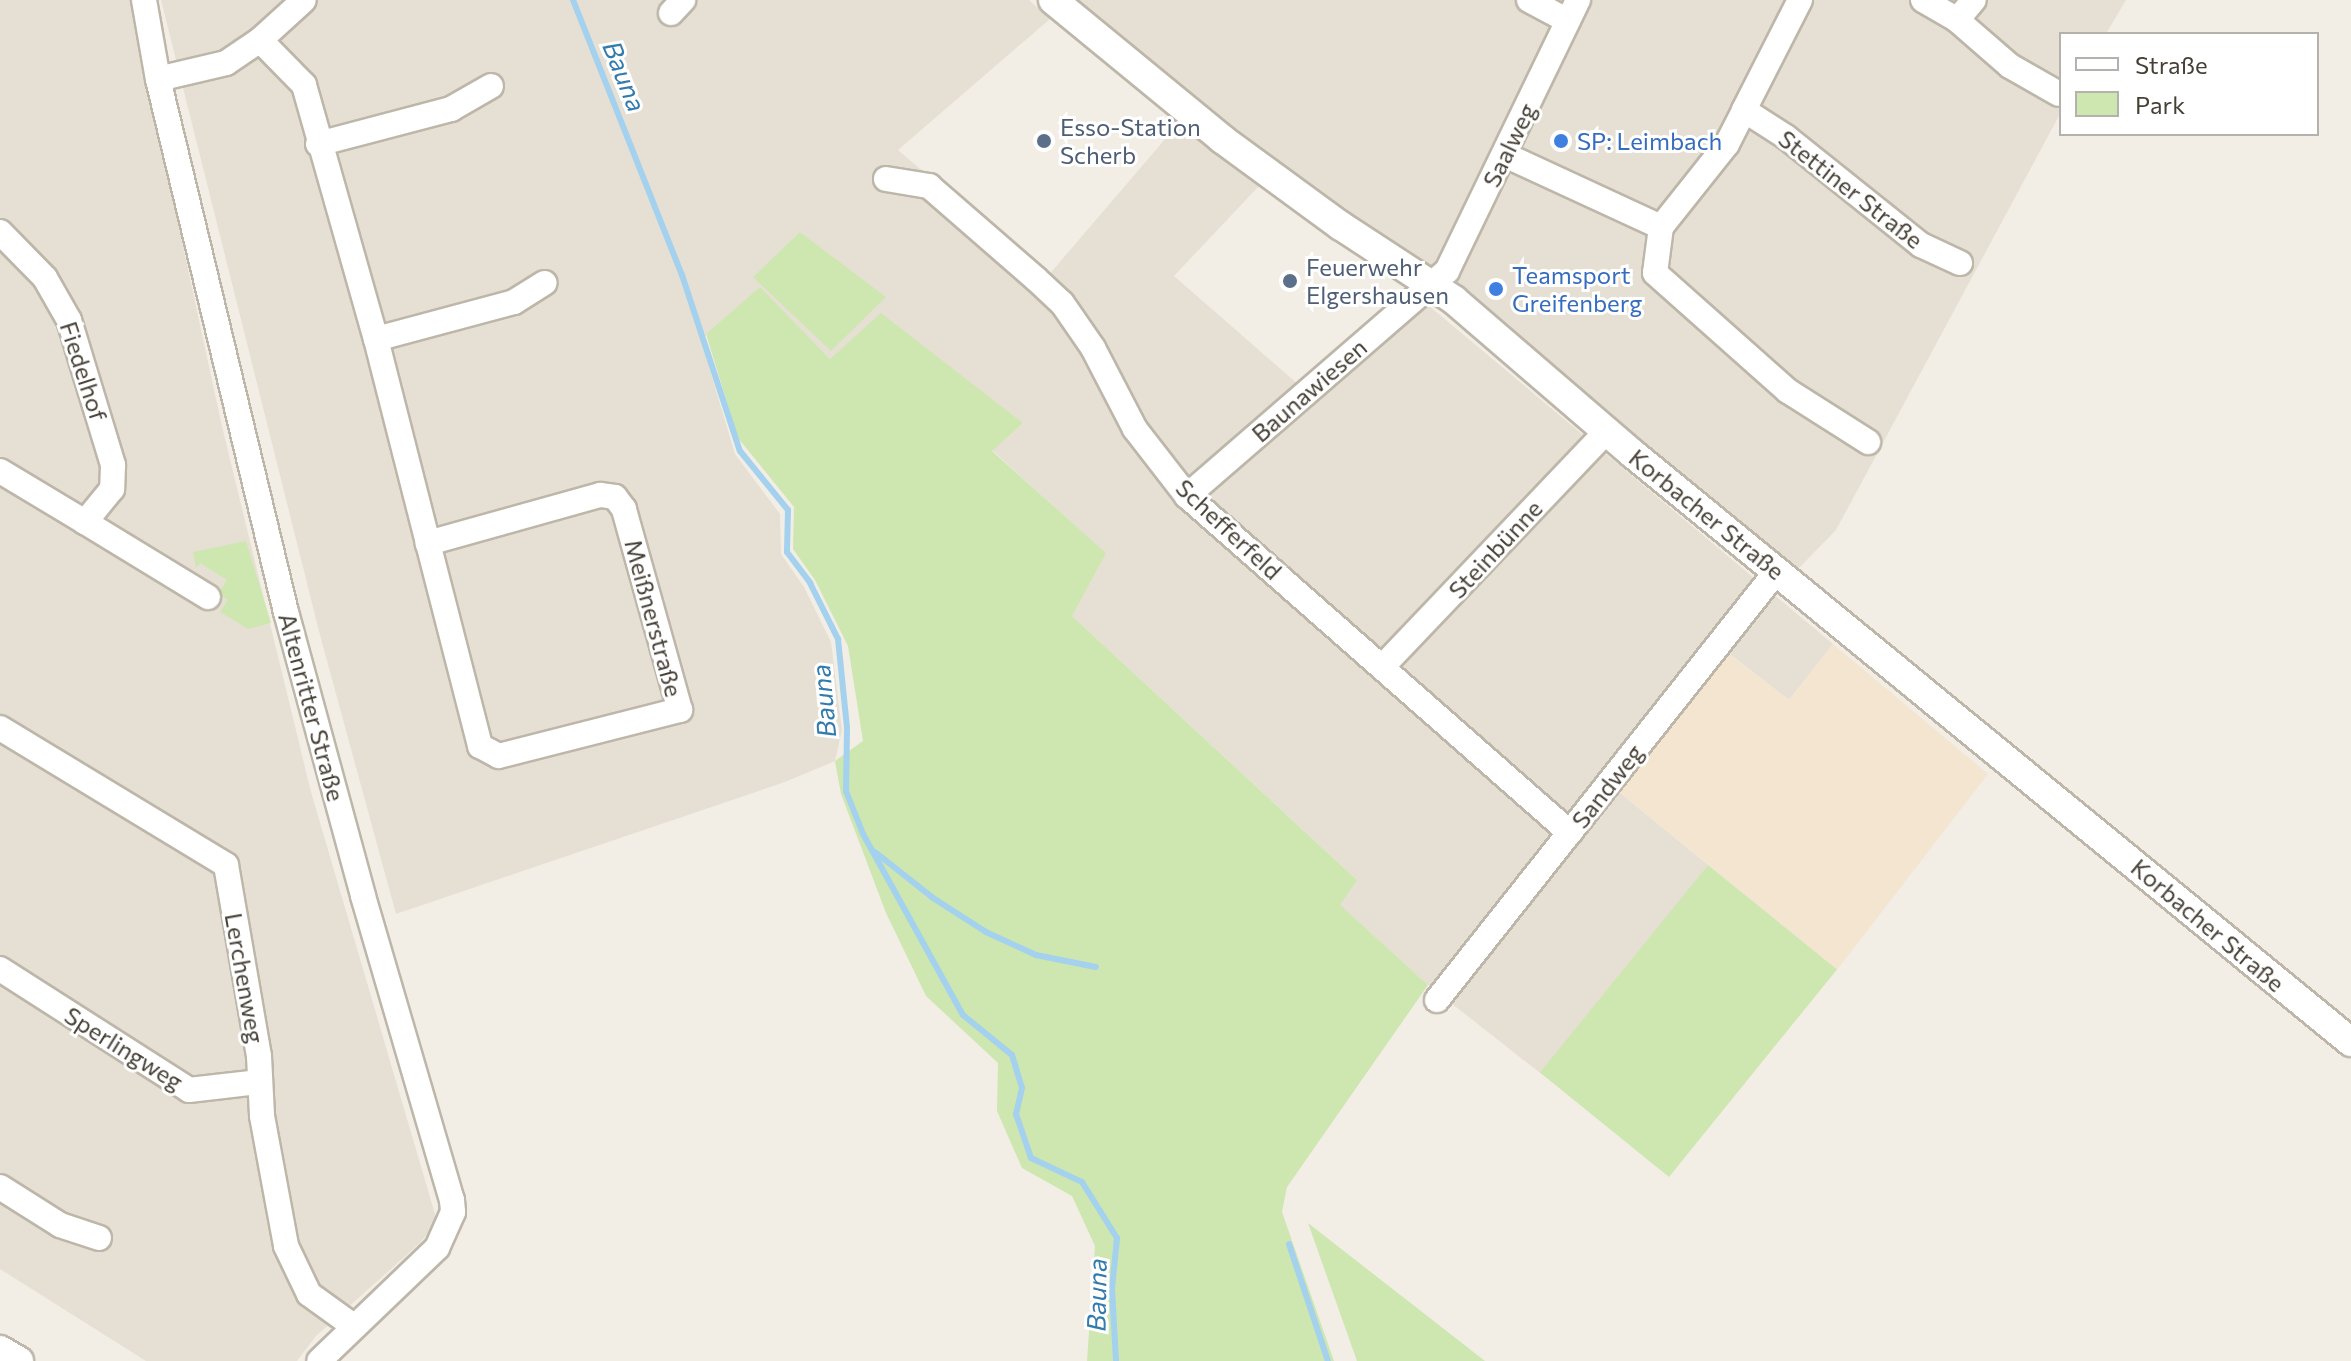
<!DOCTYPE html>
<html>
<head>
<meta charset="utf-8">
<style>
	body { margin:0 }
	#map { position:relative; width:2351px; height:1361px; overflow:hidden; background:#f2eee6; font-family:Commissioner,sans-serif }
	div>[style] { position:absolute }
	.residential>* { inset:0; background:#e6e0d4 }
	.commercial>* { inset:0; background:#f4e5d1 }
	.green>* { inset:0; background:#cee6b0; transform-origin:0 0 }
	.stream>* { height:6px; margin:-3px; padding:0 3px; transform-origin:3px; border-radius:3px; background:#a4d1ee }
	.roads { filter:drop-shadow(2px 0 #bdb6a9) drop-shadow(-2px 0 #bdb6a9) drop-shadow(0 2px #bdb6a9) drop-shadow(0 -2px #bdb6a9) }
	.minor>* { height:24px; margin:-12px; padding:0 12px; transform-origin:12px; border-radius:12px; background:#fff }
	.tertiary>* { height:28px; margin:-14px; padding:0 14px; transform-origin:14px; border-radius:14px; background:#fff }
	.dots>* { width:22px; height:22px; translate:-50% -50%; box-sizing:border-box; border:4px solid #fff; border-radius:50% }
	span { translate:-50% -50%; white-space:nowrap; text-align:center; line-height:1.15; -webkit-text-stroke:6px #fff; paint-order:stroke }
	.service-label { font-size:24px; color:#4e5e75 }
	.left { translate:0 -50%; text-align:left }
	.shop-label { font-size:24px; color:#366cbe }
	.street-label { font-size:24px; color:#453f35 }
	.water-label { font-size:26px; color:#327bad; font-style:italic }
	.legend { position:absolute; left:2059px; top:32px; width:260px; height:104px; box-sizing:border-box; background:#fff; border:2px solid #b5b2ae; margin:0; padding:10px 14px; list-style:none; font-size:24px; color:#453f35 }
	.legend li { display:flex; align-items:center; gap:16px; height:40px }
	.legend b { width:40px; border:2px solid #b5b2ae }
</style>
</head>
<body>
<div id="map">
	<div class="residential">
		<i style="clip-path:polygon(0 0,130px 0,221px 422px,311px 792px,435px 1214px,436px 1223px,420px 1243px,316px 1336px,297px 1361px,146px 1361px,0 1269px)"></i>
		<i style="clip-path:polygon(161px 0,1029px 0,1050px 19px,898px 150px,1047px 277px,1178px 124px,1260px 185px,1174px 276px,1300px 386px,1410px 290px,1833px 644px,1789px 700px,1722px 648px,1613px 787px,1708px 865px,1544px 1076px,1428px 985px,1339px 905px,1356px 879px,1071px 615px,1105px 553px,992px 450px,1023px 423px,830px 359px,760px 288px,701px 340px,735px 454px,780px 514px,781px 554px,804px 587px,831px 642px,842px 730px,835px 761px,785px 782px,396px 914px,320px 635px)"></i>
		<i style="clip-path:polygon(1062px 0,2126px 0,2106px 34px,2061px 34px,2061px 112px,1836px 530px,1798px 569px,1421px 274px)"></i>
	</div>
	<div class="commercial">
		<i style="clip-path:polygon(1833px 644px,1988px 774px,1837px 970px,1613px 787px,1721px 648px,1789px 700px)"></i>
	</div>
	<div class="green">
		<i style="clip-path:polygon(800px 232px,886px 297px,831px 351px,753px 277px)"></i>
		<i style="clip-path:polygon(760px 287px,830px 359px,881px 313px,1023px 423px,992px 451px,1106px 553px,1072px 616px,1357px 880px,1340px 905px,1428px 985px,1287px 1187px,1282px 1212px,1334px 1361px,1087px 1361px,1095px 1246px,1072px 1196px,1022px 1168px,997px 1111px,998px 1063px,926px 996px,886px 913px,841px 794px,835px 761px,863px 741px,848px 646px,815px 580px,793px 549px,794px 507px,738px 438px,706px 334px)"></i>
		<i style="clip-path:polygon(246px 541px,271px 623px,248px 629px,220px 612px,228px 600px,218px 594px,227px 580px,200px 563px,196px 568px,193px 552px)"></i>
		<i style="left:1708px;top:865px;width:166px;height:267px;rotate:39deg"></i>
		<i style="clip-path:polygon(1308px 1223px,1485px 1361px,1357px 1361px)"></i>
	</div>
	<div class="stream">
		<i style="left:573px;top:0;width:296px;rotate:68.4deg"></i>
		<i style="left:682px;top:275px;width:185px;rotate:71.8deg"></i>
		<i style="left:740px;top:451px;width:76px;rotate:50.9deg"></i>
		<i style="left:788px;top:510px;width:42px;rotate:91.4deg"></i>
		<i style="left:787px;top:552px;width:39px;rotate:53deg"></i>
		<i style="left:810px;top:583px;width:63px;rotate:63.4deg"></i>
		<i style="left:838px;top:639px;width:89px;rotate:84.2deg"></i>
		<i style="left:847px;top:728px;width:63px;rotate:90.9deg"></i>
		<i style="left:846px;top:791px;width:46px;rotate:68.4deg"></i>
		<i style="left:863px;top:834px;width:207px;rotate:61.1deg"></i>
		<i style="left:963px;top:1015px;width:63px;rotate:39.2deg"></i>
		<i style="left:1012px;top:1055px;width:34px;rotate:73deg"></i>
		<i style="left:1022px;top:1088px;width:27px;rotate:103deg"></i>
		<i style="left:1016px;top:1114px;width:46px;rotate:71.2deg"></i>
		<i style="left:1031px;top:1158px;width:56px;rotate:25.2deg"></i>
		<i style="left:1082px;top:1182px;width:66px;rotate:58deg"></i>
		<i style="left:1117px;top:1238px;width:51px;rotate:95.6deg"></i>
		<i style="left:1112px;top:1289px;width:72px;rotate:86.8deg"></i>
		<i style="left:875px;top:852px;width:74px;rotate:38.4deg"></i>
		<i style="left:933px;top:898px;width:63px;rotate:32.7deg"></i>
		<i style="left:986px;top:932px;width:55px;rotate:24.7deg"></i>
		<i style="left:1036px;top:955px;width:61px;rotate:11.3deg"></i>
		<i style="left:1289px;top:1244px;width:123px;rotate:71.6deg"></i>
	</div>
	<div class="roads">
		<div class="minor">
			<i style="left:144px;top:0;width:80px;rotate:80deg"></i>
			<i style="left:158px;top:79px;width:548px;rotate:76.5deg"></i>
			<i style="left:286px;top:612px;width:294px;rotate:74.8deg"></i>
			<i style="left:363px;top:896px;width:317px;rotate:73.7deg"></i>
			<i style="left:452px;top:1200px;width:12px;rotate:85deg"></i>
			<i style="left:453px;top:1212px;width:39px;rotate:114deg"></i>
			<i style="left:437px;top:1248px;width:163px;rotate:136.2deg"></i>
			<i style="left:1529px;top:0;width:44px;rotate:28.3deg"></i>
			<i style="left:1800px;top:0;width:123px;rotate:117deg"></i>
			<i style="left:1744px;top:110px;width:50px;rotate:32.7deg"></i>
			<i style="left:1786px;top:137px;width:173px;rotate:38.7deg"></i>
			<i style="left:1921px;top:245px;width:43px;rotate:24.8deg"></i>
			<i style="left:1923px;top:0;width:39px;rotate:30deg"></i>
			<i style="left:1957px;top:20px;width:26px;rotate:-50deg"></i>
			<i style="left:671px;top:13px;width:18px;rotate:-47deg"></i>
			<i style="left:1957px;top:20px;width:70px;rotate:41deg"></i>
			<i style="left:2010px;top:66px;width:56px;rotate:29.7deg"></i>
			<i style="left:260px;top:40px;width:59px;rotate:-42.3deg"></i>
			<i style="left:158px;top:79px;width:70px;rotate:-13.2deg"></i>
			<i style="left:226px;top:63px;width:41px;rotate:-34.1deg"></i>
			<i style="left:260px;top:40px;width:63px;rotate:45.6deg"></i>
			<i style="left:304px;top:85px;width:264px;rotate:74.2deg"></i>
			<i style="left:376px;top:339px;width:211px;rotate:75.7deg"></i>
			<i style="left:428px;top:543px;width:210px;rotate:75.6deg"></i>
			<i style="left:480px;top:746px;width:21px;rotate:28deg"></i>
			<i style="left:499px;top:756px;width:187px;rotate:-14.3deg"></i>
			<i style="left:680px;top:710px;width:209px;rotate:-105.6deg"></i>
			<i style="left:624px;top:509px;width:15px;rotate:-127deg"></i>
			<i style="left:615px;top:497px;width:15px;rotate:-172deg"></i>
			<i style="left:600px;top:495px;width:179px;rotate:164.4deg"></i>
			<i style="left:318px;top:144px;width:138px;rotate:-14.7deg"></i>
			<i style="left:451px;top:109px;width:46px;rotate:-29.9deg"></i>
			<i style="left:1505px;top:155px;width:172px;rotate:24.8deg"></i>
			<i style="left:886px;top:179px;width:44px;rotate:9.2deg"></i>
			<i style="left:929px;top:186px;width:142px;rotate:41deg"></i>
			<i style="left:1036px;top:279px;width:35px;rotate:43deg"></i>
			<i style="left:1062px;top:303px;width:55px;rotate:55.4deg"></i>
			<i style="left:1093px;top:348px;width:91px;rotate:62.6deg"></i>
			<i style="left:1135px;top:429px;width:85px;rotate:52.2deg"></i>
			<i style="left:1187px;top:496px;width:510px;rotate:41.34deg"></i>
			<i style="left:1661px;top:227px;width:46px;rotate:97.4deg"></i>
			<i style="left:1655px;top:273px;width:178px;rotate:41.6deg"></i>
			<i style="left:1788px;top:391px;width:95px;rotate:32.5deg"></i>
			<i style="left:1661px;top:227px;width:106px;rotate:-51.5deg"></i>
			<i style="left:1727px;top:144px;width:38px;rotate:-63deg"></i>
			<i style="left:0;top:232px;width:64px;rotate:45.6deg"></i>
			<i style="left:45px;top:278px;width:48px;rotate:60.3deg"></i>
			<i style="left:69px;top:320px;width:152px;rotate:73.1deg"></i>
			<i style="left:113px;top:465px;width:24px;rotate:92deg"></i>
			<i style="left:112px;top:489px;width:43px;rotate:129.3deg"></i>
			<i style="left:85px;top:522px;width:99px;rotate:-149deg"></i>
			<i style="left:376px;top:339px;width:143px;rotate:-15deg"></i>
			<i style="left:514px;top:302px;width:36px;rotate:-32deg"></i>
			<i style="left:1187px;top:496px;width:344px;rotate:-40.9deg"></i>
			<i style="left:1447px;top:271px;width:301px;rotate:-64.2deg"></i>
			<i style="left:85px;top:522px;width:144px;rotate:31.4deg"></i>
			<i style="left:1383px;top:666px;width:323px;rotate:-46.4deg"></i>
			<i style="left:0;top:728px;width:264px;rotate:31.2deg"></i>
			<i style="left:226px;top:865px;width:194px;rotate:80.2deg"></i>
			<i style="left:259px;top:1056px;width:60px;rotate:87.1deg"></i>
			<i style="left:262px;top:1116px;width:132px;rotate:79.5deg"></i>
			<i style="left:286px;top:1246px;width:53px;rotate:64.4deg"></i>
			<i style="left:309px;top:1294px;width:53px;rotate:35.8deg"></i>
			<i style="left:0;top:969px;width:224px;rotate:32.6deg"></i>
			<i style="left:189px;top:1090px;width:69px;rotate:-6.6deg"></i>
			<i style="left:1437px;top:1000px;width:546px;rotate:-51.62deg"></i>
			<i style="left:0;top:1187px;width:71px;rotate:32.3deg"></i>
			<i style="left:60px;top:1225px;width:41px;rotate:18.4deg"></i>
		</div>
		<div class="tertiary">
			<i style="left:1053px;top:0;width:219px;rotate:39.4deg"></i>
			<i style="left:1222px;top:139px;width:147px;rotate:36.2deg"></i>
			<i style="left:1341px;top:226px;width:135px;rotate:33.2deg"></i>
			<i style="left:1454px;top:300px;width:236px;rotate:40.7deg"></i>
			<i style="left:1633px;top:454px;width:928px;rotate:39.32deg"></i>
			<i style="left:0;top:1350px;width:22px;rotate:30deg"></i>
		</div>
	</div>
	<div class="dots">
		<i style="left:1044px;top:141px;background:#5c6f8a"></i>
		<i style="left:1561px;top:141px;background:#3f7fe0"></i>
		<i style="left:1290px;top:281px;background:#5c6f8a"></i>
		<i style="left:1496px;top:289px;background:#3f7fe0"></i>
	</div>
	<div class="service-label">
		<span class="left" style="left:1060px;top:141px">Esso-Station<br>Scherb</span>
		<span class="left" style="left:1306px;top:281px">Feuerwehr<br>Elgershausen</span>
	</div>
	<div class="shop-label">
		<span class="left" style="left:1577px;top:141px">SP: Leimbach</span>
		<span class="left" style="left:1512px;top:289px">Teamsport<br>Greifenberg</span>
	</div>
	<div class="street-label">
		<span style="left:1509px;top:145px;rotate:-64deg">Saalweg</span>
		<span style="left:1851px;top:189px;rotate:38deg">Stettiner Straße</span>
		<span style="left:84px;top:371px;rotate:72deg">Fiedelhof</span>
		<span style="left:1309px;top:390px;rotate:-41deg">Baunawiesen</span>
		<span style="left:1707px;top:514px;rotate:39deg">Korbacher Straße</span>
		<span style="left:1229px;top:529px;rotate:43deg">Schefferfeld</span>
		<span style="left:1495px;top:549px;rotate:-47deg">Steinbünne</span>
		<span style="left:654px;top:618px;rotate:75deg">Meißnerstraße</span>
		<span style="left:312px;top:707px;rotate:75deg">Altenritter Straße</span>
		<span style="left:1607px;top:786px;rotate:-52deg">Sandweg</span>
		<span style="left:2208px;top:925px;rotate:40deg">Korbacher Straße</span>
		<span style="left:245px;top:978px;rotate:80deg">Lerchenweg</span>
		<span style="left:124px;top:1048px;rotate:32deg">Sperlingweg</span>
	</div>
	<div class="water-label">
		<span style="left:625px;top:76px;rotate:68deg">Bauna</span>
		<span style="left:823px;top:701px;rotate:-95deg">Bauna</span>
		<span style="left:1096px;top:1295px;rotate:-89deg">Bauna</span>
	</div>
	<ul class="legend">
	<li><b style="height:10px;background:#fff"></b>Straße</li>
	<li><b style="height:22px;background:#cee6b0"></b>Park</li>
	</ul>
</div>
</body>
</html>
